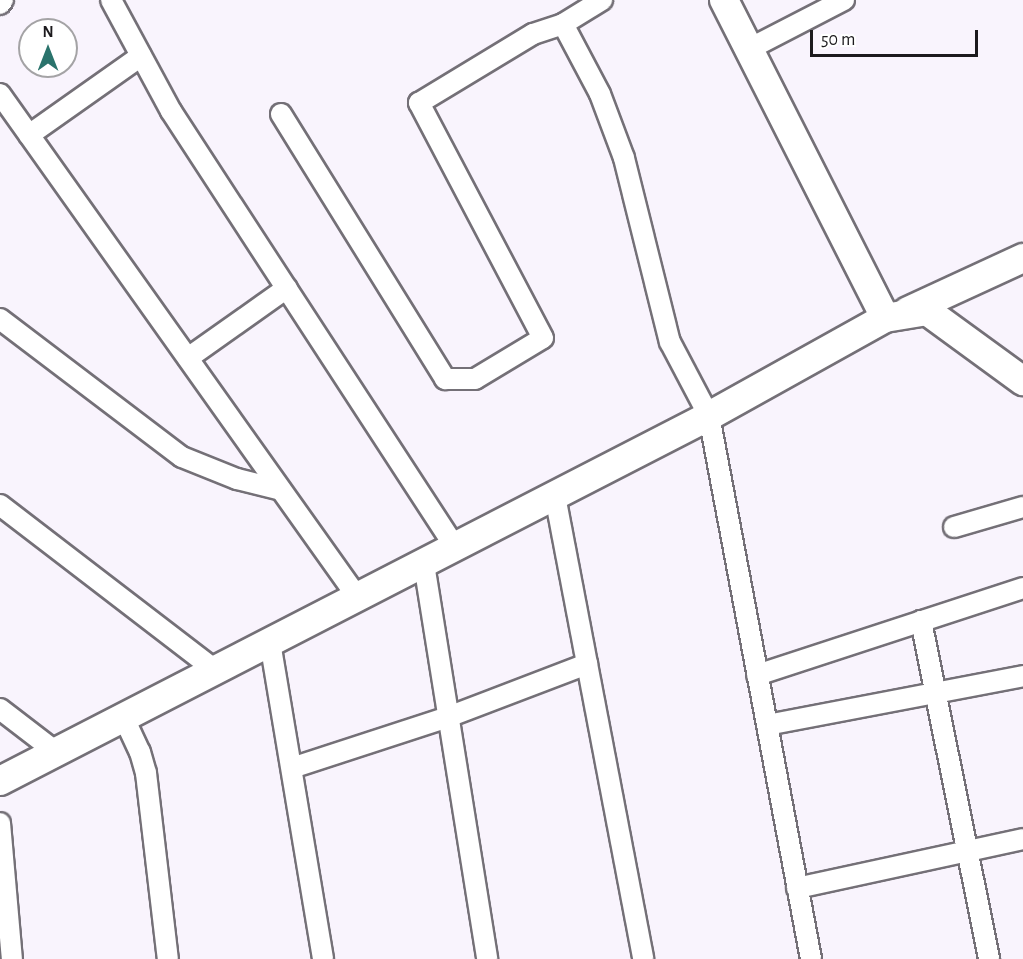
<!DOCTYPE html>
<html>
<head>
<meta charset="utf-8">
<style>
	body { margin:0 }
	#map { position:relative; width:1023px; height:959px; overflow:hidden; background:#f9f4fd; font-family:"Alegreya Sans",sans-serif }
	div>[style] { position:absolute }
	.roads { filter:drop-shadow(2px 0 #747077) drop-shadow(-2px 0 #747077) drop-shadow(0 2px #747077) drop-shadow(0 -2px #747077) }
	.street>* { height:20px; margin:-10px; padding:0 10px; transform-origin:10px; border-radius:10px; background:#fff }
	.secondary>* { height:28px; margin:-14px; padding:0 14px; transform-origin:14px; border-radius:14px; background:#fff }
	span { translate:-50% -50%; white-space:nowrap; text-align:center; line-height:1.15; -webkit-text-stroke:6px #fff; paint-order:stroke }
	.north { position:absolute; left:18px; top:18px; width:60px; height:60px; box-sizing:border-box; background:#fff; border:2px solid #a4a3a5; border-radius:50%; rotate:0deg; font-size:16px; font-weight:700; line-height:24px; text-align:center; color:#1c1a1d }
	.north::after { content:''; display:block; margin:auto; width:21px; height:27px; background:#2a736c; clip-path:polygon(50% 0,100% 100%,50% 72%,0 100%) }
	.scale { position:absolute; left:810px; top:30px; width:168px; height:27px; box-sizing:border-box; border:3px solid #1c1a1d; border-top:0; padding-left:8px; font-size:18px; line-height:21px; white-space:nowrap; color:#1c1a1d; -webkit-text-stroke:4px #fff; paint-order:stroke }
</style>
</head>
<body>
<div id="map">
	<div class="roads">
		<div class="street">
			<i style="left:111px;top:0;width:126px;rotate:61.6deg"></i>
			<i style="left:171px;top:111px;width:520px;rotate:56.92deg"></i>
			<i style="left:0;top:4px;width:5px;rotate:-53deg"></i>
			<i style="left:563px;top:24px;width:79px;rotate:62.1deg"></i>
			<i style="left:600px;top:94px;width:68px;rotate:69.4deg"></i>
			<i style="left:624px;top:158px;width:190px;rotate:76deg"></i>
			<i style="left:670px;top:342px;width:84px;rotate:62.2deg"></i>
			<i style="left:709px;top:416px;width:552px;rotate:79.36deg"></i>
			<i style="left:749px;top:49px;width:107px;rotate:-27.3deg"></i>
			<i style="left:0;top:94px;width:618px;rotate:54.61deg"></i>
			<i style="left:281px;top:114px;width:312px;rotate:58.2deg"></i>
			<i style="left:445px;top:379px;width:30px"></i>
			<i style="left:475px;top:379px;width:79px;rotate:-31.1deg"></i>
			<i style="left:543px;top:338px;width:266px;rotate:-117.8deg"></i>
			<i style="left:419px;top:103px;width:133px;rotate:-31.2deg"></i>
			<i style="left:533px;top:34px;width:32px;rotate:-18deg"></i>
			<i style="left:563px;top:24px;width:46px;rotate:-31.6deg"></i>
			<i style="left:29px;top:135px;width:137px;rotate:-35.2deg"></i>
			<i style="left:0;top:319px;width:228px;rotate:37.2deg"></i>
			<i style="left:182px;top:457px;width:59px;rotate:21.8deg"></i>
			<i style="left:237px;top:479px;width:45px;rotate:14deg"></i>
			<i style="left:188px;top:358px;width:121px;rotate:-35.3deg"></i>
			<i style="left:555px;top:496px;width:471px;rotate:79.2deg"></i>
			<i style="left:0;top:505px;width:271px;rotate:37.5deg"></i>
			<i style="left:954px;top:527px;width:72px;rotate:-16.2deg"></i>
			<i style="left:424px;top:564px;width:400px;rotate:80.9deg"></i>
			<i style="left:921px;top:621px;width:345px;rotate:78.6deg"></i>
			<i style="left:270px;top:642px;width:321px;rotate:80.5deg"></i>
			<i style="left:757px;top:675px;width:280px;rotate:-18.1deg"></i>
			<i style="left:0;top:709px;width:71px;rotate:37.5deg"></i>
			<i style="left:123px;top:716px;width:40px;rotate:65deg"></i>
			<i style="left:140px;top:752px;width:22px;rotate:74deg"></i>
			<i style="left:146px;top:773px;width:187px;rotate:83.3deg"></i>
			<i style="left:767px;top:725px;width:261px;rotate:-10.8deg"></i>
			<i style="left:292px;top:768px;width:164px;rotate:-18.1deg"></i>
			<i style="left:448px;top:717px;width:149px;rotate:-20.9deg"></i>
			<i style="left:0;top:823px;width:137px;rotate:85deg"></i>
			<i style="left:797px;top:888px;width:231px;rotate:-12.2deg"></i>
		</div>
		<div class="secondary">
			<i style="left:724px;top:0;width:356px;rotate:63.1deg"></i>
			<i style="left:908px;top:311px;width:127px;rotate:-24.7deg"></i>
			<i style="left:0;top:781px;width:797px;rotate:-27.24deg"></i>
			<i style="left:709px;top:416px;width:201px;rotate:-29.1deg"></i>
			<i style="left:885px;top:318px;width:43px;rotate:-9.5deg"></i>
			<i style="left:927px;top:311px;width:119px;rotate:36.1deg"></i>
		</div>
	</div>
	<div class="north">N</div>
	<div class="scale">50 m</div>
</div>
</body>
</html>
